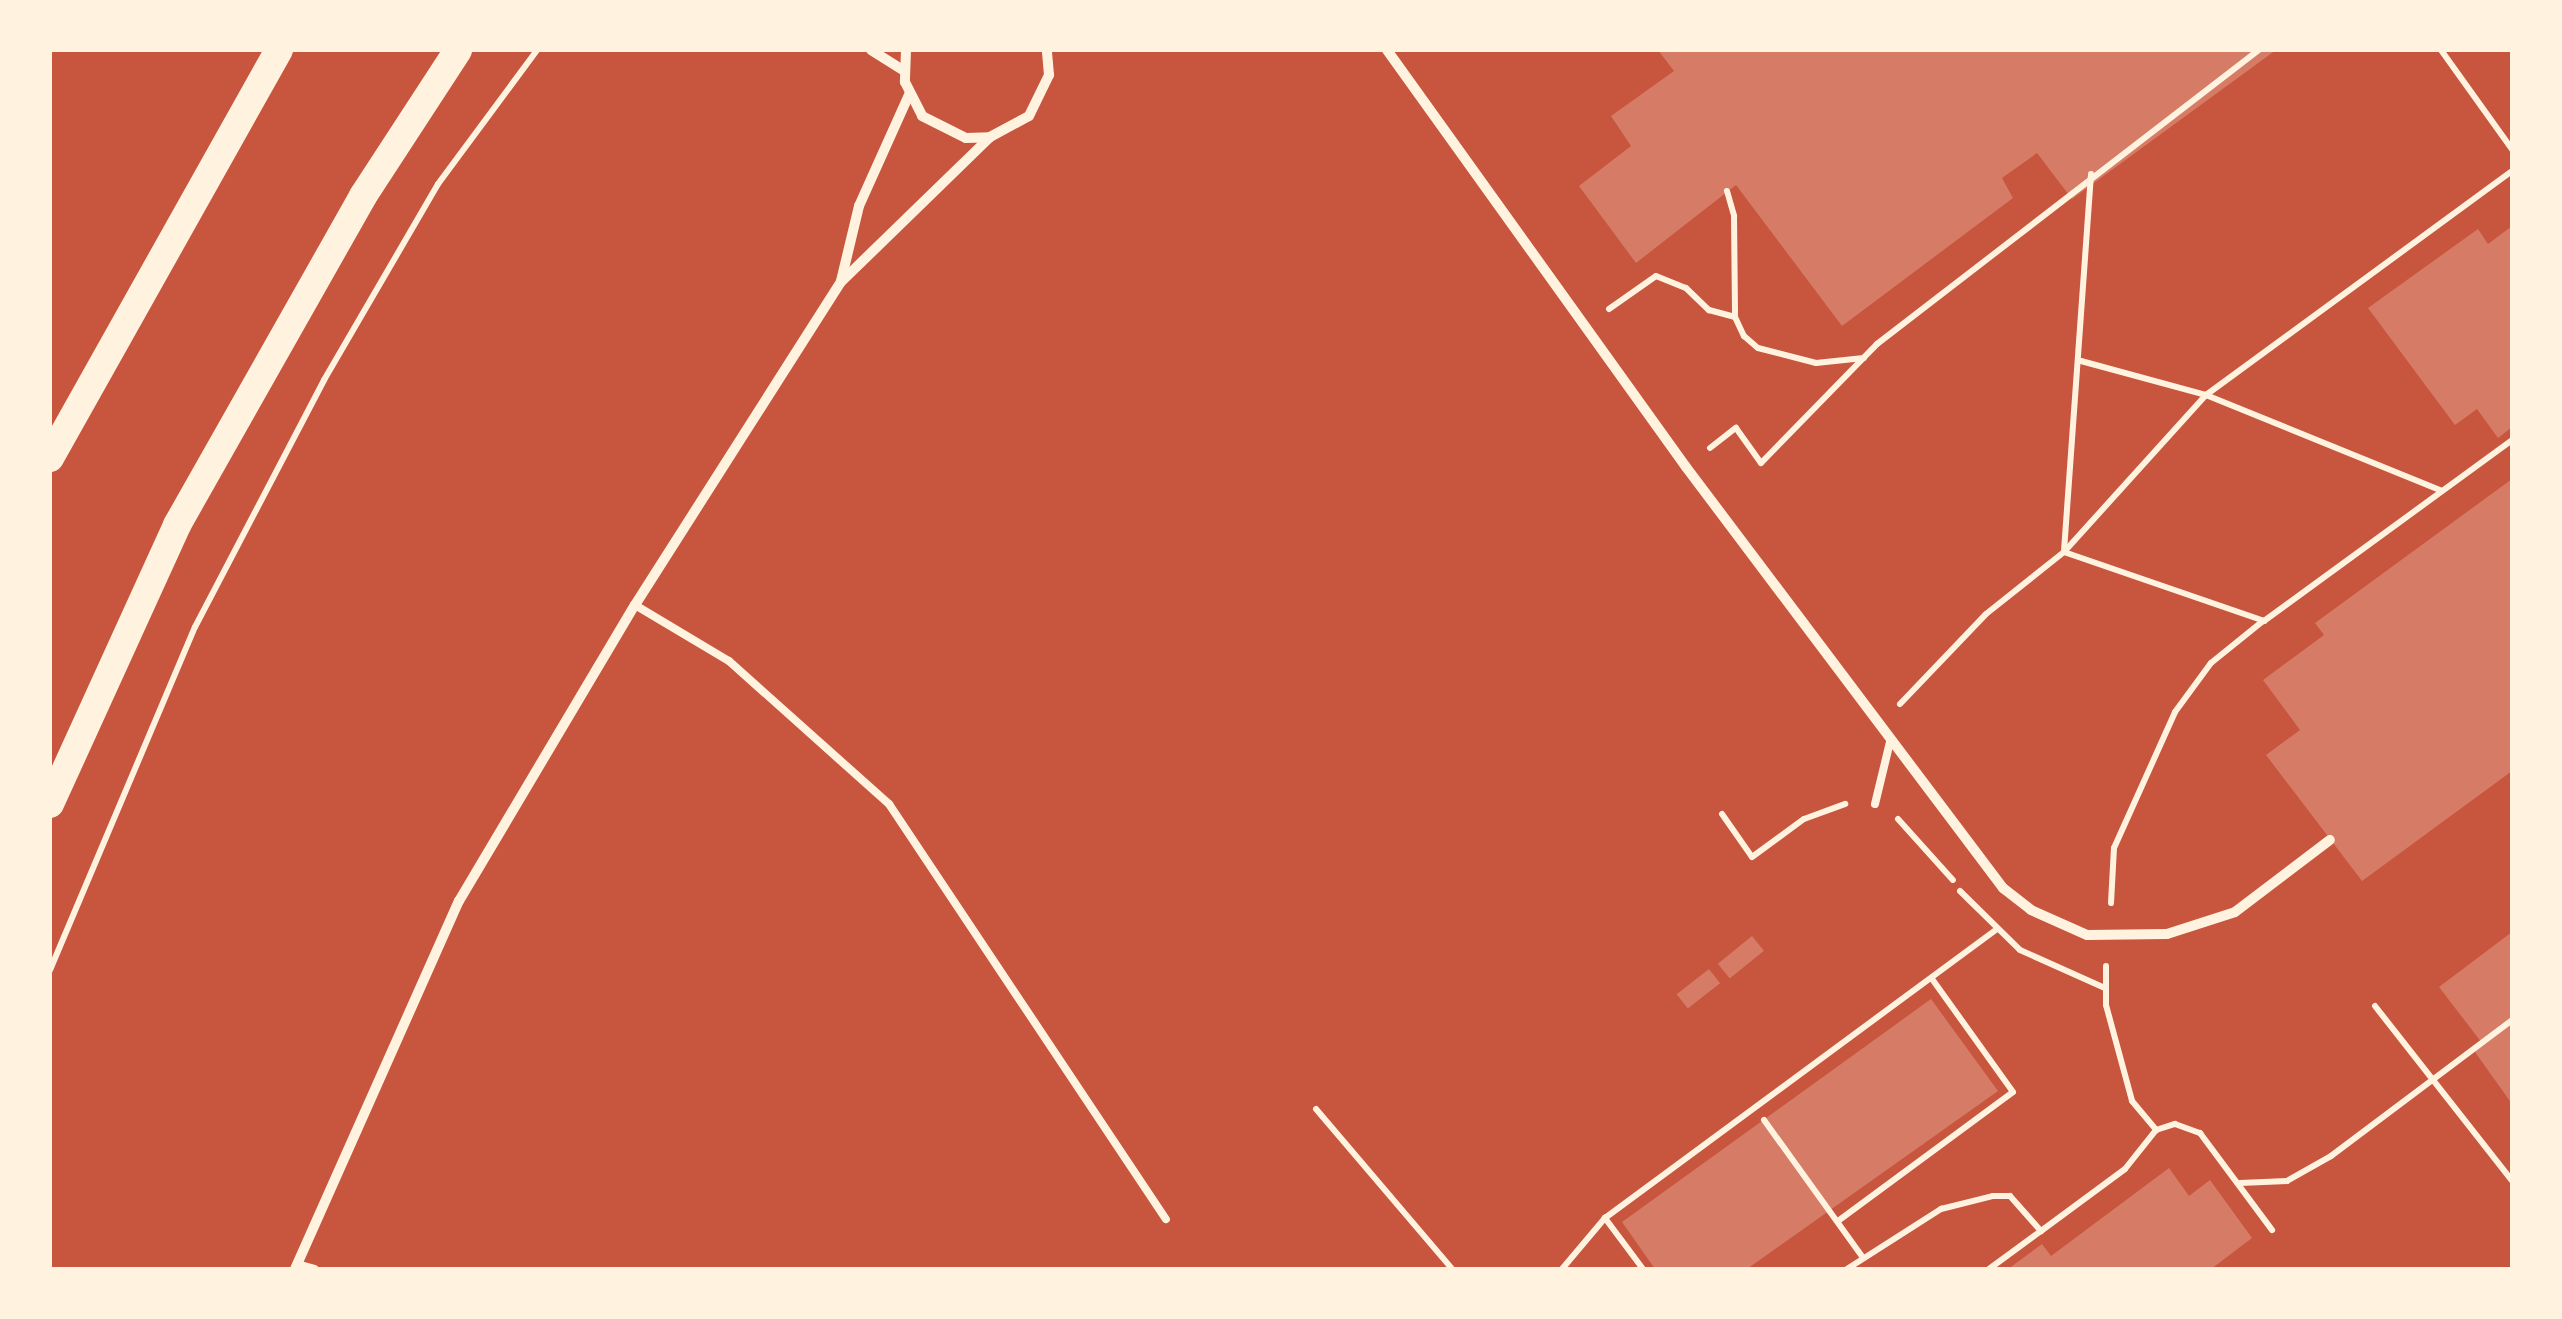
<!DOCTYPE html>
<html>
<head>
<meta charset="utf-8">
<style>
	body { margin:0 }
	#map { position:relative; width:2562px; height:1319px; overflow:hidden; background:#c8553d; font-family:"Fira Sans Condensed",sans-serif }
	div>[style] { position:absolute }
	.building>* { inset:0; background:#d67c66; transform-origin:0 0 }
	.path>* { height:6px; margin:-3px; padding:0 3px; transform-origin:3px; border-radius:3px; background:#fff3e0 }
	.service>* { height:8px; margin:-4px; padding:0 4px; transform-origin:4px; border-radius:4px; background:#fff3e0 }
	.minor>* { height:10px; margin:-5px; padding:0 5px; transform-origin:5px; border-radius:5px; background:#fff3e0 }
	.trunk>* { height:28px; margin:-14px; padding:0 14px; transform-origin:14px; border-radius:14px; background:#fff3e0 }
	span { translate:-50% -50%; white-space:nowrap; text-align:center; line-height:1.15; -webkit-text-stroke:10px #fff3e0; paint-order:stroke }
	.frame { position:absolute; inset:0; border:52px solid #fff3e0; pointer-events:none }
</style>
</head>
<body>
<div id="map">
	<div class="building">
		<i style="clip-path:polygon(1658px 50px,2276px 50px,2072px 199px,2037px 153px,2002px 178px,2013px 198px,1842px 326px,1736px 185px,1636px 263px,1579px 186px,1631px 146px,1611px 116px,1674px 71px)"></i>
		<i style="clip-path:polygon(2512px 226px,2512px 427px,2498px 438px,2477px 409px,2455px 425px,2368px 308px,2478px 229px,2488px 244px)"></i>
		<i style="clip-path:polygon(2512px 479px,2512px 771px,2362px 881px,2266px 755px,2300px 730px,2263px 680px,2324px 635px,2315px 623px)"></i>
		<i style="clip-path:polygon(2512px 932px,2512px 1104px,2475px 1052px,2482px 1043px,2439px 987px)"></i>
		<i style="left:1752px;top:936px;width:19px;height:44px;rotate:51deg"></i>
		<i style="left:1709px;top:969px;width:18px;height:41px;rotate:52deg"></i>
		<i style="clip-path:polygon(1931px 999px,1998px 1091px,1747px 1269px,1655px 1269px,1622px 1222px)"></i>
		<i style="clip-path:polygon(2169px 1168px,2189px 1196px,2210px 1180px,2252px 1238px,2211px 1269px,2008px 1269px,2042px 1244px,2051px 1256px)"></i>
	</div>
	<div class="path">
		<i style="left:2441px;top:50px;width:122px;rotate:54.4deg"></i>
		<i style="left:1727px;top:191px;width:26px;rotate:74deg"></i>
		<i style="left:1734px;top:216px;width:101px;rotate:89.4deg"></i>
		<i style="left:1735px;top:317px;width:21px;rotate:65deg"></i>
		<i style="left:1744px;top:336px;width:18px;rotate:41deg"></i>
		<i style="left:1758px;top:348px;width:60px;rotate:14.5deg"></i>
		<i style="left:1816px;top:363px;width:48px;rotate:-5.9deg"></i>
		<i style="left:1609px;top:309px;width:57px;rotate:-35.1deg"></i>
		<i style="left:1656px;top:276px;width:32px;rotate:22deg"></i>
		<i style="left:1686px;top:288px;width:32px;rotate:44deg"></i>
		<i style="left:1709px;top:310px;width:27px;rotate:15deg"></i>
		<i style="left:2081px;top:361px;width:130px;rotate:15.2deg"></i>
		<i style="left:2206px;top:395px;width:253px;rotate:22.1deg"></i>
		<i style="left:1710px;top:448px;width:33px;rotate:-38deg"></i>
		<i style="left:1736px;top:428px;width:43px;rotate:54.5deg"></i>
		<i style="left:1761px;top:463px;width:166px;rotate:-45.7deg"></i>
		<i style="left:1877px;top:344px;width:482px;rotate:-37.6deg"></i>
		<i style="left:2064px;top:551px;width:378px;rotate:-85.9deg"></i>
		<i style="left:2064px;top:552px;width:212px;rotate:-47.9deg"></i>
		<i style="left:2206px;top:395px;width:379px;rotate:-36.2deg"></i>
		<i style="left:1900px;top:704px;width:124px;rotate:-46.3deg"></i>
		<i style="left:1986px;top:614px;width:100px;rotate:-38.5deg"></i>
		<i style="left:2064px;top:552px;width:212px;rotate:19deg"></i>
		<i style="left:2264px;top:621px;width:307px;rotate:-36.1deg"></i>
		<i style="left:1722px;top:814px;width:52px;rotate:55.1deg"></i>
		<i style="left:1752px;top:857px;width:64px;rotate:-36.2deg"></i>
		<i style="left:1804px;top:819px;width:44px;rotate:-20.1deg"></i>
		<i style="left:1898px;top:819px;width:82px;rotate:48deg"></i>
		<i style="left:1960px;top:891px;width:84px;rotate:44.5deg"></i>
		<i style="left:2020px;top:950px;width:93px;rotate:24.1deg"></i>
		<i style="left:2111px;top:903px;width:55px;rotate:-86.9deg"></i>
		<i style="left:2114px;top:848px;width:149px;rotate:-65.8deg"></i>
		<i style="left:2175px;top:712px;width:61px;rotate:-53.7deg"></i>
		<i style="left:2211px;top:663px;width:67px;rotate:-38.9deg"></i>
		<i style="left:2106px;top:966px;width:39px;rotate:90deg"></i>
		<i style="left:2106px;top:1005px;width:99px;rotate:74.8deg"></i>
		<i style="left:2132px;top:1101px;width:38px;rotate:50deg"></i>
		<i style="left:50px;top:970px;width:372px;rotate:-67.1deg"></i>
		<i style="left:195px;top:627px;width:279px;rotate:-62.4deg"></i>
		<i style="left:324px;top:380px;width:227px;rotate:-59.8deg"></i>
		<i style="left:438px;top:184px;width:167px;rotate:-53.5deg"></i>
		<i style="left:2375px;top:1006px;width:222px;rotate:51.9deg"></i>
		<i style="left:1316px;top:1109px;width:210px;rotate:49.6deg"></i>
		<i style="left:1764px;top:1120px;width:170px;rotate:54.3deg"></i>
		<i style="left:2240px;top:1183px;width:47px;rotate:-2.4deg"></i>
		<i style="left:2287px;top:1181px;width:51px;rotate:-29.6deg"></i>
		<i style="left:2331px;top:1156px;width:226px;rotate:-36.9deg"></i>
		<i style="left:1838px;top:1221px;width:217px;rotate:-36.4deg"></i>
		<i style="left:2013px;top:1092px;width:139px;rotate:-125.6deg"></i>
		<i style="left:1562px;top:1269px;width:67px;rotate:-49.9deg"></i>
		<i style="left:1643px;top:1269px;width:64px;rotate:-126.7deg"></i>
		<i style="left:1605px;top:1218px;width:486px;rotate:-36.4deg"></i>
		<i style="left:1847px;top:1269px;width:112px;rotate:-32.6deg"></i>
		<i style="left:1941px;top:1209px;width:54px;rotate:-14deg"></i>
		<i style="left:1993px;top:1196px;width:17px"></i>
		<i style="left:2010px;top:1196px;width:47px;rotate:48.5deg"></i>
		<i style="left:2041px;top:1231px;width:104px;rotate:-36.4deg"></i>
		<i style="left:2125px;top:1169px;width:50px;rotate:-51.5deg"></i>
		<i style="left:2156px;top:1130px;width:20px;rotate:-18deg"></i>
		<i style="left:2175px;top:1124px;width:27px;rotate:20deg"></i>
		<i style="left:2200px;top:1133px;width:121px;rotate:53.4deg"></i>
		<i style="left:1989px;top:1269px;width:64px;rotate:-36.2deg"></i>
	</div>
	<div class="service">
		<i style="left:635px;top:605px;width:109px;rotate:30.8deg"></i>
		<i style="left:729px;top:661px;width:215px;rotate:41.8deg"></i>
		<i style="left:889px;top:804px;width:499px;rotate:56.3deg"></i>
		<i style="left:1875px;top:804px;width:64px;rotate:-76.4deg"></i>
		<i style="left:297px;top:1264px;width:18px;rotate:16deg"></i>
	</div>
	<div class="minor">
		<i style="left:871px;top:50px;width:38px;rotate:32deg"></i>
		<i style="left:906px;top:50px;width:32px;rotate:92deg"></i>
		<i style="left:905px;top:82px;width:38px;rotate:63deg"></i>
		<i style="left:922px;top:116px;width:49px;rotate:26.6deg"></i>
		<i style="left:966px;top:138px;width:24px;rotate:-2deg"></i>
		<i style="left:990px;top:137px;width:44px;rotate:-28.3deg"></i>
		<i style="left:1029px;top:116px;width:46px;rotate:-64deg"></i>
		<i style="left:1049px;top:75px;width:25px;rotate:-95deg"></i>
		<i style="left:1387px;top:50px;width:513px;rotate:54.36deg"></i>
		<i style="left:1686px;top:467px;width:527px;rotate:53.02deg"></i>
		<i style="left:2003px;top:888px;width:36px;rotate:38deg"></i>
		<i style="left:2031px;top:910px;width:61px;rotate:24.1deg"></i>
		<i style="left:2087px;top:935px;width:80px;rotate:-0.7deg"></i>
		<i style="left:2167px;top:934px;width:71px;rotate:-17.9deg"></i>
		<i style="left:2235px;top:912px;width:119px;rotate:-37.2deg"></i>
		<i style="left:841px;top:281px;width:77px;rotate:-76.5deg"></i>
		<i style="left:859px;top:206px;width:122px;rotate:-65.8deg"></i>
		<i style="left:295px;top:1269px;width:403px;rotate:-66deg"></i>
		<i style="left:459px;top:901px;width:344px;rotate:-59.3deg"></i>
		<i style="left:635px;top:605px;width:383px;rotate:-57.5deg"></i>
		<i style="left:841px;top:282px;width:208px;rotate:-44.2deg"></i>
	</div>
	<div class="trunk">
		<i style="left:50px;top:458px;width:468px;rotate:-60.7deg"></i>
		<i style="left:50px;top:804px;width:307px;rotate:-65.5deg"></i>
		<i style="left:177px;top:525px;width:378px;rotate:-60.5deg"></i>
		<i style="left:363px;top:196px;width:174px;rotate:-56.9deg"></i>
	</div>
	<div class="frame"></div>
</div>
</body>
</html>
